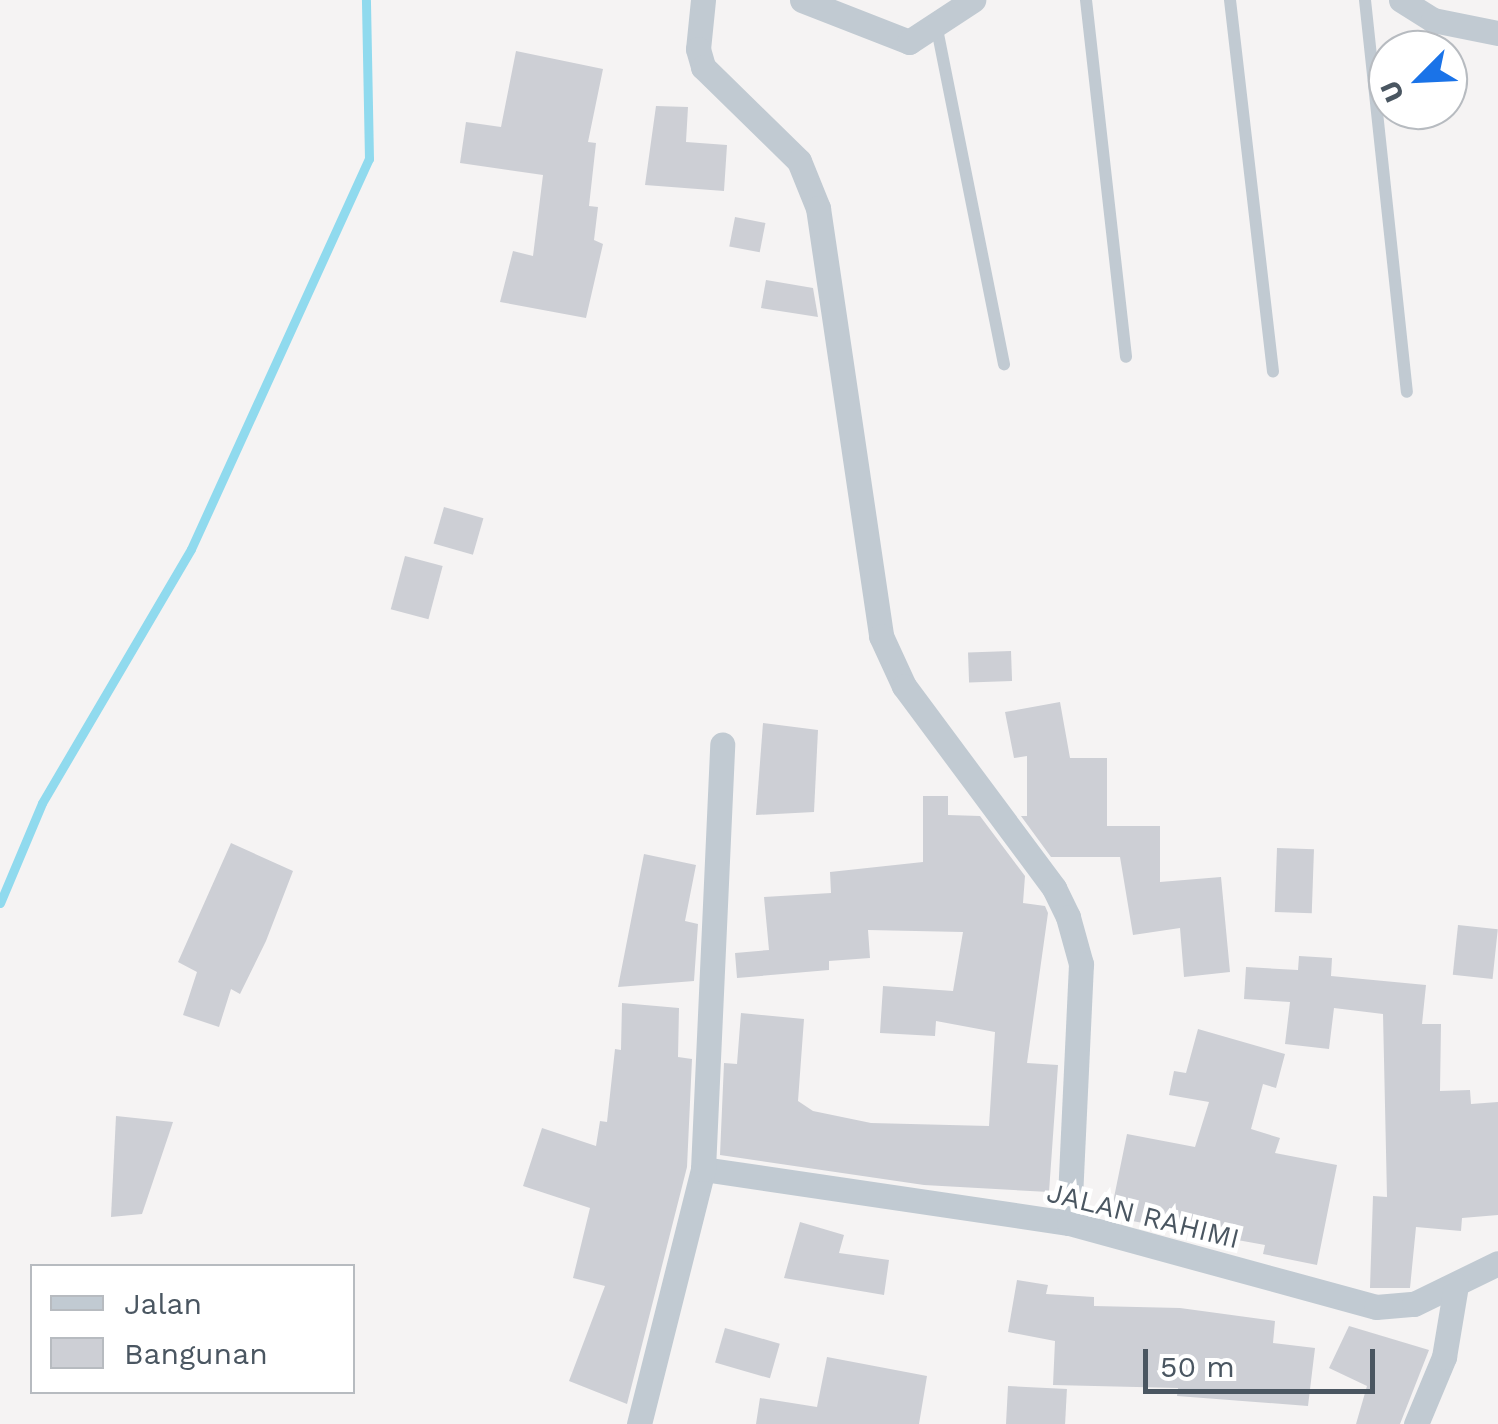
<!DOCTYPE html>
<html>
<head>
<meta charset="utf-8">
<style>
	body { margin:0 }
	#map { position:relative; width:1498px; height:1424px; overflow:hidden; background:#f5f3f3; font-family:"Work Sans",sans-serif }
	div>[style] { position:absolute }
	.stream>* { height:9px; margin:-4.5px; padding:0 4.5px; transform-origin:4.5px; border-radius:4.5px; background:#90daee }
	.building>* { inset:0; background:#cdcfd5; transform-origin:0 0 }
	.service>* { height:12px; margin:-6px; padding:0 6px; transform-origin:6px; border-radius:6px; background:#c1cad2 }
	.minor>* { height:25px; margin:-12.5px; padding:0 12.5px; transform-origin:12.5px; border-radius:12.5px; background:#c1cad2 }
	span { translate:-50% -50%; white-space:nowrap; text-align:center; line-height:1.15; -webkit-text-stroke:9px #fff; paint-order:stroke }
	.street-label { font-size:28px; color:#4a5661 }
	.legend { position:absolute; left:30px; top:1264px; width:325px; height:130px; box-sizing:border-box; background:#fff; border:2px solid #b7bbc0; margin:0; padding:12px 18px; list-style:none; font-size:30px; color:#4a5661 }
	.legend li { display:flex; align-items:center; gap:20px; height:50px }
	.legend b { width:50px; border:2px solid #b7bbc0 }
	.north { position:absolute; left:1368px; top:30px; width:100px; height:100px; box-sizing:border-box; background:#fff; border:2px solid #b7bbc0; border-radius:50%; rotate:246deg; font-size:28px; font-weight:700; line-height:40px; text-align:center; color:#4a5661 }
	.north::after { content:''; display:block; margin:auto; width:35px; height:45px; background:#1a73e8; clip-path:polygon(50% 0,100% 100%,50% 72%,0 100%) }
	.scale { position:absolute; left:1143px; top:1349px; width:232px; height:45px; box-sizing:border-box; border:5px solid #4a5661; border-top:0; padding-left:12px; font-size:30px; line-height:35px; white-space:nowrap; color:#4a5661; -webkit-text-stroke:8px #fff; paint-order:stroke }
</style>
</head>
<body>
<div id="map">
	<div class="stream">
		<i style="left:0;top:903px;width:108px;rotate:-67.2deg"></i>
		<i style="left:42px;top:803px;width:294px;rotate:-59.6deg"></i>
		<i style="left:191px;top:549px;width:429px;rotate:-65.5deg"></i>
		<i style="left:369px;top:159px;width:159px;rotate:-91.1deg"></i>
	</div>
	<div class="building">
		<i style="clip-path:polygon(516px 51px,603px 69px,588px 142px,596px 143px,589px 206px,598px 207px,594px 240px,603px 244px,586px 318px,500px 302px,513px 251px,533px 256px,543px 175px,460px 163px,466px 122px,501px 127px)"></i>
		<i style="clip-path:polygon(656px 106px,688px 107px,686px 142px,727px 145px,724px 191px,645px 185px)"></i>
		<i style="left:735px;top:217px;width:31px;height:30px;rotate:11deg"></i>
		<i style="clip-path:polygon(766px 280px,813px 288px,818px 317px,761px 308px)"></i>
		<i style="left:444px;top:507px;width:41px;height:38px;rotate:16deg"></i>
		<i style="left:405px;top:556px;width:39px;height:55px;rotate:15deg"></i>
		<i style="left:1011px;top:651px;width:30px;height:43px;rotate:88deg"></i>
		<i style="clip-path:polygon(1060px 702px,1070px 758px,1107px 758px,1107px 826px,1160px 826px,1160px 882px,1221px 877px,1230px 972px,1184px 977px,1180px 928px,1133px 935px,1120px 857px,1051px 857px,1021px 816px,1027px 816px,1027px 756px,1014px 758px,1005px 712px)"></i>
		<i style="clip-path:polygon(763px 723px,818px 730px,814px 812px,756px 815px)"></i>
		<i style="clip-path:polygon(923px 796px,948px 796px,948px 815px,980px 816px,1025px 876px,1023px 903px,1045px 906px,1048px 913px,1027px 1063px,1058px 1065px,1049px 1192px,924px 1185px,720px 1155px,724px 1063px,737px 1064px,741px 1013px,804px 1019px,798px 1101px,813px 1111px,871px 1123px,989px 1126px,995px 1032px,936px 1021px,935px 1036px,880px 1033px,883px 986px,953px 991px,963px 932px,868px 930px,870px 958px,829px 961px,829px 970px,737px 978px,735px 953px,769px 950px,764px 897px,831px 893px,830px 872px,923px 862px)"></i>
		<i style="clip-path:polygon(231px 843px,293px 871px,266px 941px,240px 994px,231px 989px,219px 1027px,183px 1015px,197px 972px,178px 962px)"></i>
		<i style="left:1277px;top:848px;width:37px;height:64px;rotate:2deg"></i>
		<i style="clip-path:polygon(644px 854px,696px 865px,685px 921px,698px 924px,694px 981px,618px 987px)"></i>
		<i style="left:1458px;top:925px;width:40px;height:50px;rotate:6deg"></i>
		<i style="clip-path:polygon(1299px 956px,1332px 958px,1331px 976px,1426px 985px,1422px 1024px,1441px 1024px,1440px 1091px,1470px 1090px,1471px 1104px,1498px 1102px,1498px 1215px,1462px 1218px,1461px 1231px,1416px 1227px,1410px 1288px,1370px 1288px,1373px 1196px,1387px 1197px,1383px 1014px,1334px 1008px,1329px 1049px,1285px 1044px,1290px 1002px,1244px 999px,1246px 967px,1298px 970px)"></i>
		<i style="clip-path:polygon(622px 1003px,679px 1008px,678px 1057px,692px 1059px,687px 1167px,627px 1404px,569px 1381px,605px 1286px,573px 1278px,590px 1208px,523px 1186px,542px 1128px,596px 1146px,600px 1121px,607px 1122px,615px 1049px,621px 1050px)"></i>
		<i style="clip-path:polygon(1198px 1029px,1285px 1054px,1276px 1088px,1263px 1084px,1251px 1129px,1280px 1138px,1275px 1153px,1337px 1165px,1317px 1265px,1263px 1254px,1265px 1245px,1110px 1217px,1127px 1134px,1195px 1147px,1209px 1102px,1169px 1095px,1174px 1071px,1186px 1073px)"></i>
		<i style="clip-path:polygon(116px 1116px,173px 1122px,142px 1214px,111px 1217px)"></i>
		<i style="clip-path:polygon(800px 1222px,844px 1235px,839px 1253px,889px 1260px,884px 1295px,784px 1278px)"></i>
		<i style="clip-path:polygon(1017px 1280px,1048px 1285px,1046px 1294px,1094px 1297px,1094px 1306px,1180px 1308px,1275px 1321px,1273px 1343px,1315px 1348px,1308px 1406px,1177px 1396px,1178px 1388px,1053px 1385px,1055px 1341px,1008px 1332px)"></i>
		<i style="clip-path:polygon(1349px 1326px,1429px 1350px,1400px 1424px,1356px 1424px,1367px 1386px,1329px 1368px)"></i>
		<i style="left:725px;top:1328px;width:57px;height:36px;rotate:16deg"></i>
		<i style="clip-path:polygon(827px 1357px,927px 1376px,919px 1424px,756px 1424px,760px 1398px,817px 1407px)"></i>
		<i style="left:1008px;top:1386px;width:59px;height:38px;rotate:3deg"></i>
	</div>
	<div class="service">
		<i style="left:1086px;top:0;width:359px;rotate:83.6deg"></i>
		<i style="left:1230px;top:0;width:374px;rotate:83.4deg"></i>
		<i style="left:1365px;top:0;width:394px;rotate:83.9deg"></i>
		<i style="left:937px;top:29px;width:342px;rotate:78.7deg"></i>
	</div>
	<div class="minor">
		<i style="left:703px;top:0;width:49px;rotate:95.8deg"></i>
		<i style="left:698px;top:49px;width:19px;rotate:74deg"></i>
		<i style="left:703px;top:67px;width:134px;rotate:44.4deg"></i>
		<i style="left:799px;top:161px;width:51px;rotate:68deg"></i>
		<i style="left:818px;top:208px;width:433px;rotate:81.6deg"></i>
		<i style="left:881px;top:636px;width:55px;rotate:65.3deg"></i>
		<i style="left:904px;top:686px;width:252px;rotate:53.4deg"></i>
		<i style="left:1054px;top:888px;width:32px;rotate:64deg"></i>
		<i style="left:1068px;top:917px;width:49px;rotate:74.5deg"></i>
		<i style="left:1081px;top:964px;width:259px;rotate:92.7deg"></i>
		<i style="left:802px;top:0;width:115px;rotate:21.4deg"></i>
		<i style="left:909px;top:42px;width:77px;rotate:-33.3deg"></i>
		<i style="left:1401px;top:0;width:38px;rotate:32deg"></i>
		<i style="left:1433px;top:20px;width:66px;rotate:11.3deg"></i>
		<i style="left:703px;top:1169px;width:370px;rotate:8.4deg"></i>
		<i style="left:1069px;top:1223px;width:318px;rotate:15.3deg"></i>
		<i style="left:1376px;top:1307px;width:38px;rotate:-5deg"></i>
		<i style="left:1414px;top:1304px;width:93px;rotate:-26deg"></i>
		<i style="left:639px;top:1424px;width:263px;rotate:-75.9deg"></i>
		<i style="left:703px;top:1169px;width:425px;rotate:-87.4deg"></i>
		<i style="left:1416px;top:1424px;width:73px;rotate:-67.3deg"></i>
		<i style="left:1444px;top:1357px;width:73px;rotate:-80.5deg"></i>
	</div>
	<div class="street-label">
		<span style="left:1143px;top:1216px;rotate:14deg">JALAN RAHIMI</span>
	</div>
	<ul class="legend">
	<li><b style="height:12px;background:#c1cad2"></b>Jalan</li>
	<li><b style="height:28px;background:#cdcfd5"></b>Bangunan</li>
	</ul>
	<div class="north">U</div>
	<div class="scale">50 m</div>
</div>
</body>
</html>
